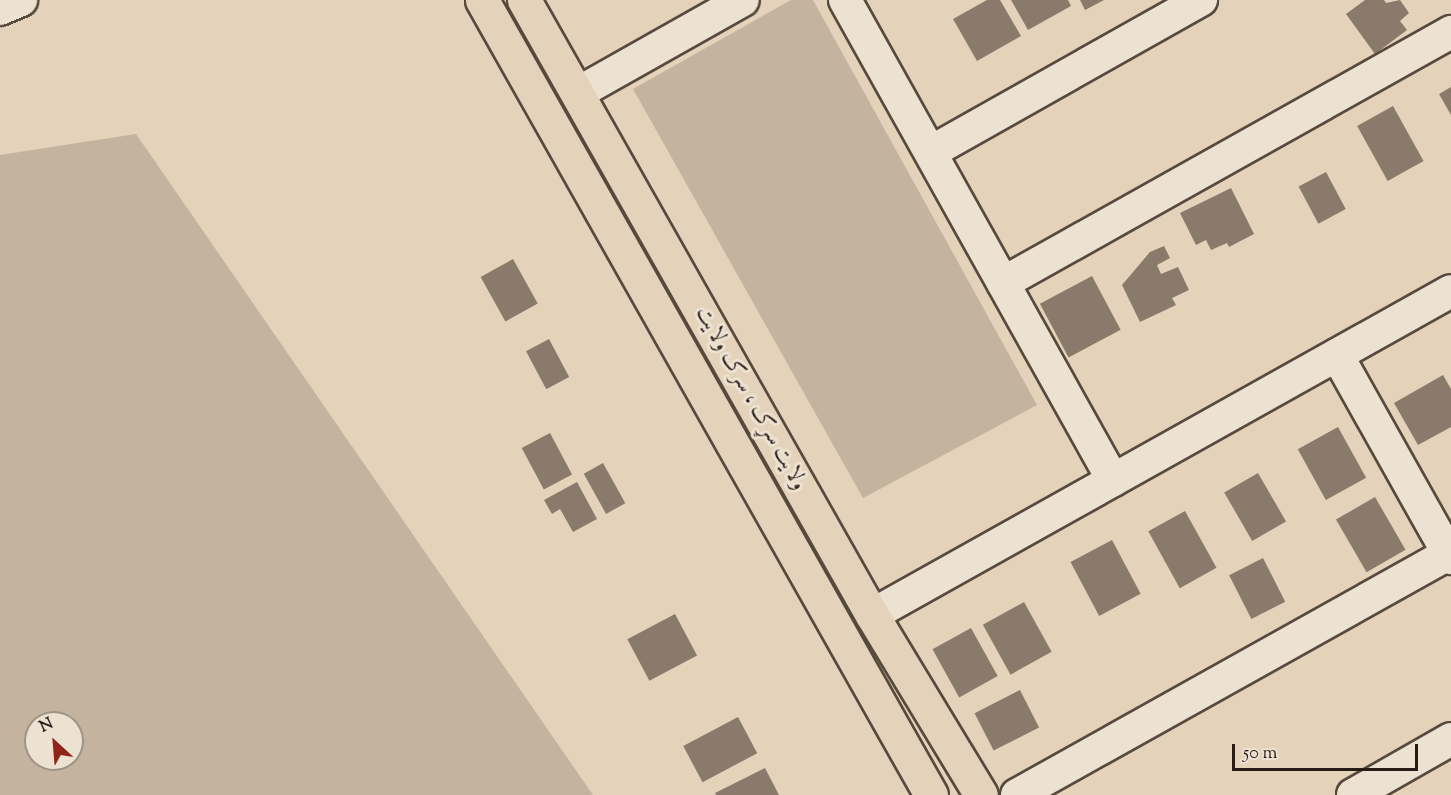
<!DOCTYPE html>
<html>
<head>
<meta charset="utf-8">
<style>
	body { margin:0 }
	#map { position:relative; width:1451px; height:795px; overflow:hidden; background:#e4d2ba; font-family:"Sorts Mill Goudy",Amiri,serif }
	div>[style] { position:absolute }
	.green>* { inset:0; background:#c4b39e }
	.building>* { inset:0; background:#8a7a6b; transform-origin:0 0 }
	.roads { filter:drop-shadow(2px 0 #58493e) drop-shadow(-2px 0 #58493e) drop-shadow(0 2px #58493e) drop-shadow(0 -2px #58493e) }
	.minor>* { height:32px; margin:-16px; padding:0 16px; transform-origin:16px; border-radius:16px; background:#ede2d2 }
	.major>* { height:33px; margin:-16.5px; padding:0 16.5px; transform-origin:16.5px; border-radius:16.5px; background:#e4d2ba }
	span { translate:-50% -50%; white-space:nowrap; text-align:center; line-height:1.15; -webkit-text-stroke:6px #ede2d2; paint-order:stroke }
	.street-label { font-size:22px; color:#291b15 }
	.north { position:absolute; left:24px; top:711px; width:60px; height:60px; box-sizing:border-box; background:#ede2d2; border:2px solid #9f9286; border-radius:50%; rotate:334deg; font-size:16px; font-weight:700; line-height:24px; text-align:center; color:#291b15 }
	.north::after { content:''; display:block; margin:auto; width:21px; height:27px; background:#8f2418; clip-path:polygon(50% 0,100% 100%,50% 72%,0 100%) }
	.scale { position:absolute; left:1232px; top:744px; width:186px; height:27px; box-sizing:border-box; border:3px solid #291b15; border-top:0; padding-left:8px; font-size:18px; line-height:21px; white-space:nowrap; color:#291b15; -webkit-text-stroke:4px #ede2d2; paint-order:stroke }
</style>
</head>
<body>
<div id="map">
	<div class="green">
		<i style="clip-path:polygon(791px 0,813px 0,1037px 405px,863px 498px,633px 89px)"></i>
		<i style="clip-path:polygon(evenodd,136px 134px,593px 795px,0 795px,0 155px,136px 134px,36px 723px,72px 723px,72px 759px,36px 759px,36px 723px)"></i>
	</div>
	<div class="building">
		<i style="clip-path:polygon(987px 0,1000px 0,1021px 36px,977px 61px,953px 19px)"></i>
		<i style="clip-path:polygon(1011px 0,1068px 0,1071px 6px,1028px 30px)"></i>
		<i style="clip-path:polygon(1080px 0,1104px 0,1085px 10px)"></i>
		<i style="clip-path:polygon(1365px 0,1384px 0,1386px 3px,1400px 0,1409px 13px,1400px 21px,1407px 30px,1375px 54px,1346px 14px)"></i>
		<i style="clip-path:polygon(1451px 87px,1451px 115px,1439px 94px)"></i>
		<i style="left:1393px;top:106px;width:63px;height:41px;rotate:61deg"></i>
		<i style="left:1326px;top:172px;width:42px;height:31px;rotate:62deg"></i>
		<i style="clip-path:polygon(1231px 188px,1254px 234px,1229px 247px,1227px 243px,1211px 250px,1206px 240px,1196px 245px,1180px 213px)"></i>
		<i style="clip-path:polygon(1164px 246px,1170px 258px,1157px 265px,1161px 274px,1178px 267px,1189px 290px,1172px 298px,1176px 305px,1140px 322px,1122px 285px,1150px 252px)"></i>
		<i style="left:513px;top:259px;width:51px;height:37px;rotate:61deg"></i>
		<i style="left:1092px;top:276px;width:61px;height:59px;rotate:62deg"></i>
		<i style="left:549px;top:339px;width:43px;height:26px;rotate:62deg"></i>
		<i style="clip-path:polygon(1443px 375px,1451px 389px,1451px 427px,1418px 445px,1394px 403px)"></i>
		<i style="left:1338px;top:427px;width:58px;height:46px;rotate:61deg"></i>
		<i style="left:550px;top:433px;width:47px;height:32px;rotate:62deg"></i>
		<i style="left:603px;top:463px;width:46px;height:22px;rotate:61deg"></i>
		<i style="left:1258px;top:473px;width:56px;height:39px;rotate:60deg"></i>
		<i style="clip-path:polygon(577px 482px,597px 519px,573px 532px,560px 509px,552px 514px,544px 500px)"></i>
		<i style="left:1375px;top:497px;width:61px;height:45px;rotate:60deg"></i>
		<i style="left:1185px;top:511px;width:65px;height:42px;rotate:61deg"></i>
		<i style="left:1112px;top:540px;width:61px;height:47px;rotate:62deg"></i>
		<i style="left:1263px;top:558px;width:49px;height:38px;rotate:63deg"></i>
		<i style="left:1024px;top:602px;width:57px;height:47px;rotate:61deg"></i>
		<i style="left:675px;top:614px;width:47px;height:54px;rotate:62deg"></i>
		<i style="left:971px;top:628px;width:55px;height:44px;rotate:61deg"></i>
		<i style="left:1020px;top:690px;width:42px;height:51px;rotate:63deg"></i>
		<i style="left:738px;top:717px;width:41px;height:62px;rotate:62deg"></i>
		<i style="clip-path:polygon(765px 768px,779px 795px,716px 795px,715px 793px)"></i>
	</div>
	<div class="roads">
		<div class="minor">
			<i style="left:845px;top:0;width:550px;rotate:60.82deg"></i>
			<i style="left:0;top:9px;width:23px;rotate:-23deg"></i>
			<i style="left:578px;top:93px;width:189px;rotate:-29.4deg"></i>
			<i style="left:931px;top:152px;width:310px;rotate:-29.4deg"></i>
			<i style="left:1003px;top:283px;width:514px;rotate:-29.26deg"></i>
			<i style="left:1337px;top:355px;width:233px;rotate:60.7deg"></i>
			<i style="left:872px;top:615px;width:663px;rotate:-29.23deg"></i>
			<i style="left:1017px;top:795px;width:497px;rotate:-29.2deg"></i>
			<i style="left:1353px;top:795px;width:113px;rotate:-29.7deg"></i>
		</div>
		<div class="major">
			<i style="left:482px;top:0;width:913px;rotate:60.54deg"></i>
			<i style="left:524px;top:0;width:707px;rotate:60.5deg"></i>
			<i style="left:872px;top:615px;width:210px;rotate:58.8deg"></i>
		</div>
	</div>
	<div class="street-label">
		<span style="left:750px;top:399px;rotate:61deg">ولایت سړک ، سرک ولایت</span>
	</div>
	<div class="north">N</div>
	<div class="scale">50 m</div>
</div>
</body>
</html>
